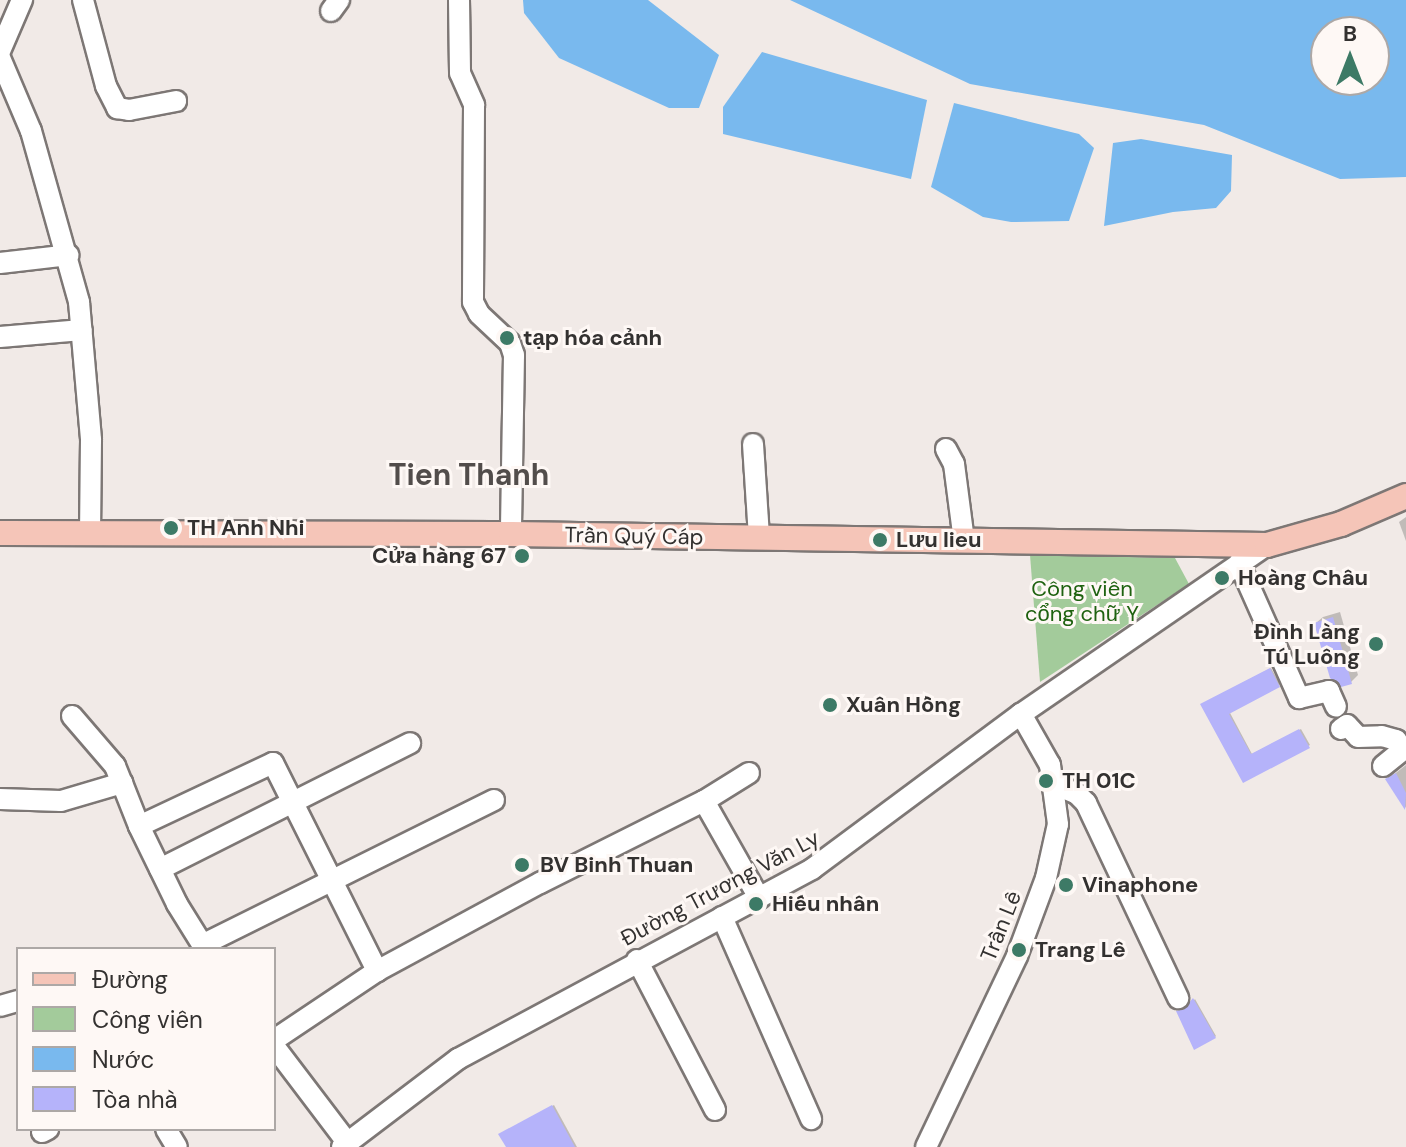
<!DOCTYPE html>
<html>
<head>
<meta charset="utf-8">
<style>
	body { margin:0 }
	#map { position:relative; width:1406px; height:1147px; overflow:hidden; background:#f1eae7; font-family:"DM Sans",sans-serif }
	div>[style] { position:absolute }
	.green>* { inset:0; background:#a3cb9b }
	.water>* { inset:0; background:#79b9ee }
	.shadow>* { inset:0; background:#0003 }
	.building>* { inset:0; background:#b5b3fa }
	.roads { filter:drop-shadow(2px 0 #7d7775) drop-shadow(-2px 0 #7d7775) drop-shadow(0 2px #7d7775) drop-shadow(0 -2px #7d7775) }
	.minor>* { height:20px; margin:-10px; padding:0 10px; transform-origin:10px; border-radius:10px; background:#fff }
	.major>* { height:24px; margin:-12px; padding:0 12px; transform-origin:12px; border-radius:12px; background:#f5c5b8 }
	.dots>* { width:22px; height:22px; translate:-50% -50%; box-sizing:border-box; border:4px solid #fef8f5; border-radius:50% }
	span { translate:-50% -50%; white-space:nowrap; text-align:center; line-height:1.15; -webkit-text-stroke:6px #fef8f5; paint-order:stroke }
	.poi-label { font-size:22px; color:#333130; font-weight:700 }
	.left { translate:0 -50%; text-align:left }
	.right { translate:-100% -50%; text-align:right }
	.street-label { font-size:22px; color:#333130 }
	.park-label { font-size:22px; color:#1f6210 }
	.district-label { font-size:30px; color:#524d4b; font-weight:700 }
	.legend { position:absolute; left:16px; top:947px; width:260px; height:184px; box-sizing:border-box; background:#fef8f5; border:2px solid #ada8a6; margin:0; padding:10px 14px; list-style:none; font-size:24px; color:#333130 }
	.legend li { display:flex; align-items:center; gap:16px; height:40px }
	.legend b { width:40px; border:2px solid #ada8a6 }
	.north { position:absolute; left:1310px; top:16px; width:80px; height:80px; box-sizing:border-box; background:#fef8f5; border:2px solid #ada8a6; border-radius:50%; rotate:0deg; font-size:22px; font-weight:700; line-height:32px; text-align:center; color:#333130 }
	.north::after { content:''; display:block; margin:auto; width:28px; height:36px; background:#3d7a66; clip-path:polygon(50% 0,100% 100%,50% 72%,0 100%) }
</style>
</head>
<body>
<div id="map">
	<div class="green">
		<i style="clip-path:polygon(1030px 555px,1175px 558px,1189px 584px,1040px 682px)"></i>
	</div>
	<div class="water">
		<i style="clip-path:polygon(523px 0,648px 0,719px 55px,699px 108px,669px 108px,559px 58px,524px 13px)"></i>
		<i style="clip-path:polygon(evenodd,790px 0,1406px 0,1406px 177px,1340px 179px,1204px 125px,970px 84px,790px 0,1374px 32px,1374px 80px,1326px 80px,1326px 32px,1374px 32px)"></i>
		<i style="clip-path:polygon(762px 52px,927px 100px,911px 179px,723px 134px,723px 107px)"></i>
		<i style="clip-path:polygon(954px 103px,1079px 134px,1094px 148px,1069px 221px,1011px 222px,983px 217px,931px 187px)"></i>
		<i style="clip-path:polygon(1141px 139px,1232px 155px,1231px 191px,1216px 208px,1173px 212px,1104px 226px,1113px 143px)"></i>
	</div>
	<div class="shadow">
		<i style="clip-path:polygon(1406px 517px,1406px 541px,1399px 522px)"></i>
		<i style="clip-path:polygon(1340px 612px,1358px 675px,1351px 682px,1316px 623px,1323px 617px)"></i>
		<i style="clip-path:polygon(1271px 668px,1280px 684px,1229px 711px,1252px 754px,1301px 729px,1310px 745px,1244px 781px,1204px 703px)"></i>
		<i style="clip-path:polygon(1406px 765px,1406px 808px,1388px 779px)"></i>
		<i style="clip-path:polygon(1195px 999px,1216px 1036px,1215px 1037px,1178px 1011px,1187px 1009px)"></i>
		<i style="clip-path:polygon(554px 1105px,577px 1147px,508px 1147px,502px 1133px)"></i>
	</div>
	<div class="building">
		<i style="clip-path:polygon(1333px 617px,1352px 684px,1341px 687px,1330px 678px,1314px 623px)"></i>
		<i style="clip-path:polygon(1270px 668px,1280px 687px,1229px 714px,1251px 754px,1299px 729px,1310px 748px,1243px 783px,1200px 704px)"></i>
		<i style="clip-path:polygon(1396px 773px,1406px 793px,1405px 810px,1385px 779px)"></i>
		<i style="clip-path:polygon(1193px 998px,1216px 1038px,1194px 1050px,1176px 1011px,1184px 1009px)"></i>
		<i style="clip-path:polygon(552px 1105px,575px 1147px,506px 1147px,498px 1134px)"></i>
	</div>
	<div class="roads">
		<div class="minor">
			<i style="left:83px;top:0;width:89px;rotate:75deg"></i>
			<i style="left:106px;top:86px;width:25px;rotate:63deg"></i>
			<i style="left:117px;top:108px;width:12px;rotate:9deg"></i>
			<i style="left:129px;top:110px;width:48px;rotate:-10.8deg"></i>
			<i style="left:459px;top:0;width:73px;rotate:89.2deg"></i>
			<i style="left:460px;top:73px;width:35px;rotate:66deg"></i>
			<i style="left:474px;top:105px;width:197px;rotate:90.3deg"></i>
			<i style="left:473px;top:302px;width:13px;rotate:63deg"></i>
			<i style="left:479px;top:314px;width:42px;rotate:43.1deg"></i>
			<i style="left:510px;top:343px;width:13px;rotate:72deg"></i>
			<i style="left:514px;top:355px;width:179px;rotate:91deg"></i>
			<i style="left:331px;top:11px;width:14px;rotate:-54deg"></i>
			<i style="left:0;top:51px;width:56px;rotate:-66.7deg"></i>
			<i style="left:0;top:58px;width:79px;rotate:67deg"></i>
			<i style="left:31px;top:131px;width:178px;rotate:74.3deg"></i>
			<i style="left:79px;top:302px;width:139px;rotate:85deg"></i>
			<i style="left:91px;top:440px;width:93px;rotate:90.6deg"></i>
			<i style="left:0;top:263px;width:69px;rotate:-6.6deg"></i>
			<i style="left:0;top:337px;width:82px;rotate:-4.9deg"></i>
			<i style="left:753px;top:444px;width:93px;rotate:86.3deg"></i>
			<i style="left:946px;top:449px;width:17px;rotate:62deg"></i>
			<i style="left:954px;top:464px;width:78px;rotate:82.6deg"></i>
			<i style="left:1239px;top:563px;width:148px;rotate:66deg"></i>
			<i style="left:1299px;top:698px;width:31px;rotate:-13deg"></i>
			<i style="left:1329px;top:691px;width:17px;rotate:66deg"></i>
			<i style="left:72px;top:716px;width:66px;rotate:49.3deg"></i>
			<i style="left:115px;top:766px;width:18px;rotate:68deg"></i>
			<i style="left:1341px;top:729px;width:7px;rotate:-34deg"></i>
			<i style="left:1347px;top:725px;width:16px;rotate:47deg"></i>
			<i style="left:1358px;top:737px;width:24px;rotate:-2deg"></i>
			<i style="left:1382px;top:736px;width:15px;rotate:16deg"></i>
			<i style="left:1396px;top:740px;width:12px;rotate:55deg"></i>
			<i style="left:1403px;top:750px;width:3px;rotate:-18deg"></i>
			<i style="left:1383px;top:766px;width:26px;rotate:-39deg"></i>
			<i style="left:1054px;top:784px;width:25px;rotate:23deg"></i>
			<i style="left:1077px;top:794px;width:13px;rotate:45deg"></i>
			<i style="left:1086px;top:803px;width:216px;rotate:64.7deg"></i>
			<i style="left:0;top:799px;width:61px;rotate:1.9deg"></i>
			<i style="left:61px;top:801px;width:64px;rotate:-16.4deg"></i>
			<i style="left:122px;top:783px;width:46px;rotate:68.4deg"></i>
			<i style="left:139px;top:826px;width:87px;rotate:64deg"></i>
			<i style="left:177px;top:904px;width:53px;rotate:58.1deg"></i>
			<i style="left:704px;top:801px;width:112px;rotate:60.4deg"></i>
			<i style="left:139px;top:826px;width:148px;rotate:-25.2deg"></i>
			<i style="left:273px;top:763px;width:233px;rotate:63.4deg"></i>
			<i style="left:160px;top:869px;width:280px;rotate:-26.7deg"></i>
			<i style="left:722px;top:917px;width:221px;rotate:66.2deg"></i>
			<i style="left:202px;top:945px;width:326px;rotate:-26.4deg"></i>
			<i style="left:637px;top:960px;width:169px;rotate:62.5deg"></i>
			<i style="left:0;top:1006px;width:19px;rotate:-16deg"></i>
			<i style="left:274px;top:1040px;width:124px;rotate:-33.8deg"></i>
			<i style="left:377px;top:971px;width:185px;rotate:-28.4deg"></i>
			<i style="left:540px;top:883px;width:183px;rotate:-26.6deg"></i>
			<i style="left:704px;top:801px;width:53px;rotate:-31.9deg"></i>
			<i style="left:274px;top:1046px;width:121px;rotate:52.8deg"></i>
			<i style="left:166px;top:1129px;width:21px;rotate:59deg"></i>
			<i style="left:42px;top:1132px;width:7px;rotate:-27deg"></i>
			<i style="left:342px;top:1147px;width:146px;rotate:-37.2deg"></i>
			<i style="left:458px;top:1059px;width:402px;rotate:-28.2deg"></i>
			<i style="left:812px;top:869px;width:260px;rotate:-36.6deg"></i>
			<i style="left:1021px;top:714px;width:298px;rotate:-34.5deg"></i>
			<i style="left:926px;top:1147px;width:212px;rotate:-64.5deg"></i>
			<i style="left:1017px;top:956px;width:83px;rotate:-69.6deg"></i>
			<i style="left:1046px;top:878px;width:55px;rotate:-77.5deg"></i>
			<i style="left:1058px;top:824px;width:60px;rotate:-97.7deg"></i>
			<i style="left:1050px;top:765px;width:59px;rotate:-119.6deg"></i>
		</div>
		<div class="major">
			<i style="left:0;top:533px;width:511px;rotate:0.11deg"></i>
			<i style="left:511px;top:534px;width:756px;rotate:0.83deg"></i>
			<i style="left:1267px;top:545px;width:77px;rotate:-15.8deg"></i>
			<i style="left:1341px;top:524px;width:71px;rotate:-23.3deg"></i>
		</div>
	</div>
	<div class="dots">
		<i style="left:507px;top:338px;background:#3d7a66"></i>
		<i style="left:171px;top:528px;background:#3d7a66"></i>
		<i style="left:880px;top:540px;background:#3d7a66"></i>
		<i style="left:522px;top:556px;background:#3d7a66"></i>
		<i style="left:1222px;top:578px;background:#3d7a66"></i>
		<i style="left:1376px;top:644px;background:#3d7a66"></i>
		<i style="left:830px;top:705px;background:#3d7a66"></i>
		<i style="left:1046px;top:781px;background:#3d7a66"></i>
		<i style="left:522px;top:865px;background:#3d7a66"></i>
		<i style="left:1066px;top:885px;background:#3d7a66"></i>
		<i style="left:756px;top:904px;background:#3d7a66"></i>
		<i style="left:1019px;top:950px;background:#3d7a66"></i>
	</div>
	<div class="poi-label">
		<span class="left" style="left:523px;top:338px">tạp hóa cảnh</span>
		<span class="left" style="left:187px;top:528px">TH Anh Nhi</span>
		<span class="left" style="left:896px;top:540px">Lưu lieu</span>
		<span class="right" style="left:506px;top:556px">Cửa hàng 67</span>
		<span class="left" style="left:1238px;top:578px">Hoàng Châu</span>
		<span class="right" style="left:1360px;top:644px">Đình Làng<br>Tú Luông</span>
		<span class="left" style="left:846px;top:705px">Xuân Hồng</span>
		<span class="left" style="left:1062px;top:781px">TH 01C</span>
		<span class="left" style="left:540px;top:865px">BV Binh Thuan</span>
		<span class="left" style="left:1082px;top:885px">Vinaphone</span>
		<span class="left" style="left:772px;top:904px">Hiếu nhân</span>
		<span class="left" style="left:1035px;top:950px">Trang Lê</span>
	</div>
	<div class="street-label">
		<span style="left:634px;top:536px;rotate:1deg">Trần Quý Cáp</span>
		<span style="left:720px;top:888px;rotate:-28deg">Đường Trương Văn Ly</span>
		<span style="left:1001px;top:926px;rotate:-68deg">Trần Lê</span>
	</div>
	<div class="park-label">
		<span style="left:1082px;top:601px">Công viên<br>cổng chữ Y</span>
	</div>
	<div class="district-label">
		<span style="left:469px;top:475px">Tien Thanh</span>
	</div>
	<ul class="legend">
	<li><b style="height:10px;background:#f5c5b8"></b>Đường</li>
	<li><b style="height:22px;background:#a3cb9b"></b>Công viên</li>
	<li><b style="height:22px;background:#79b9ee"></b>Nước</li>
	<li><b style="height:22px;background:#b5b3fa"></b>Tòa nhà</li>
	</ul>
	<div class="north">B</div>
</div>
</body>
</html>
